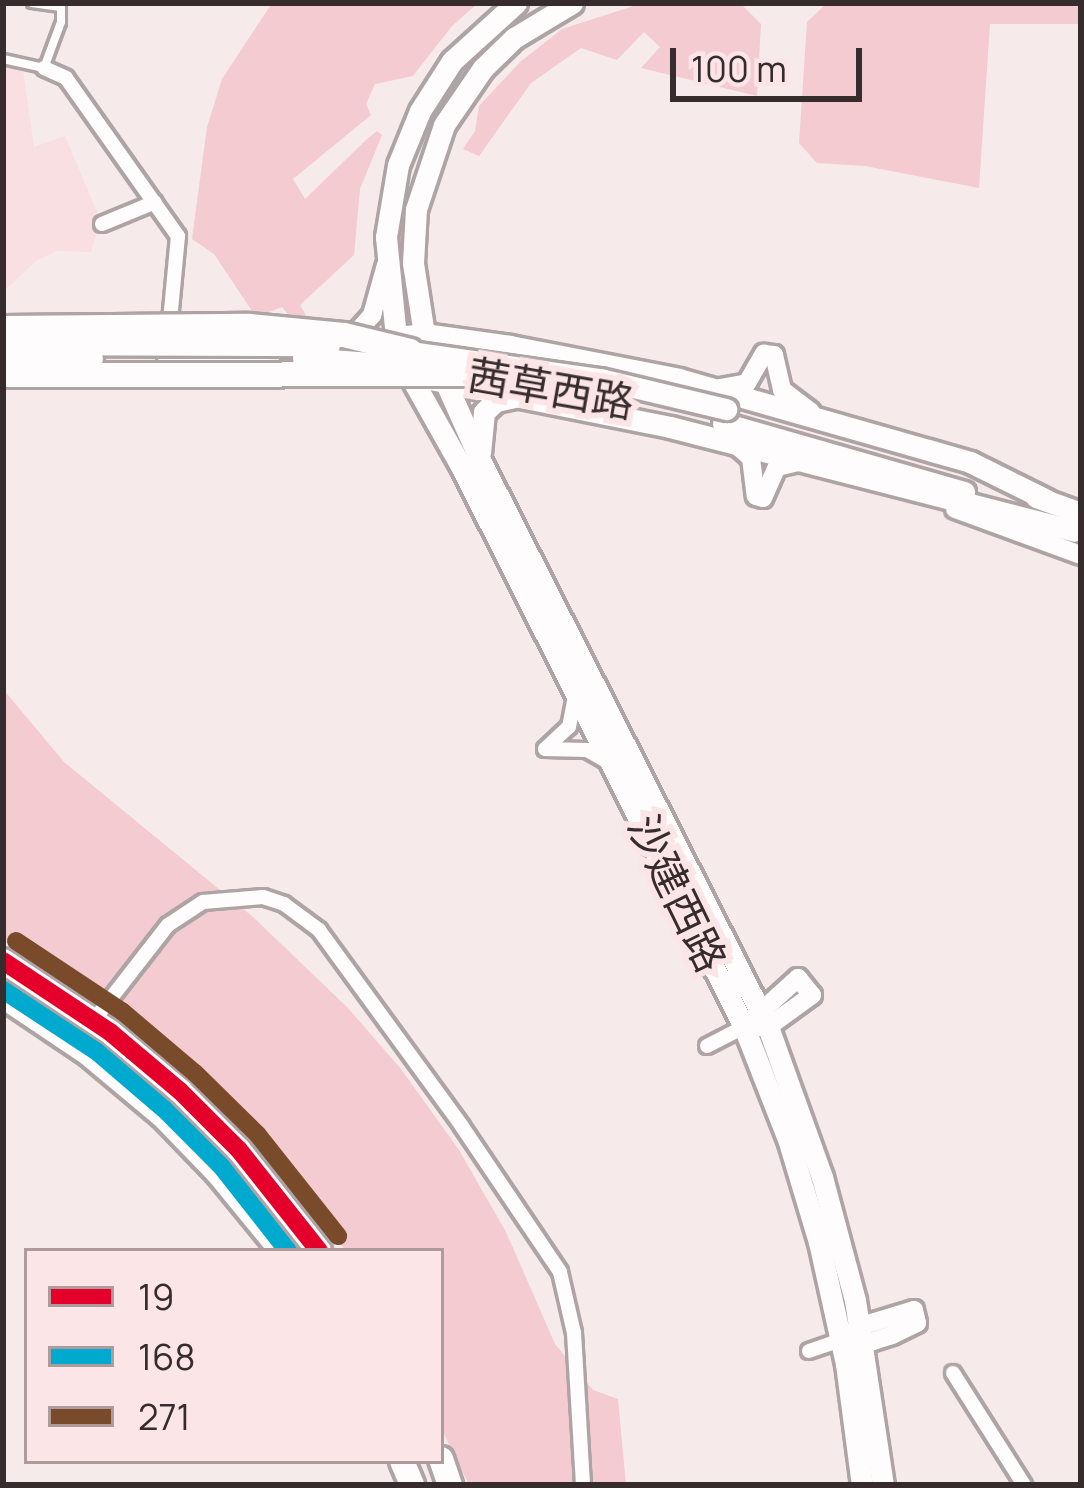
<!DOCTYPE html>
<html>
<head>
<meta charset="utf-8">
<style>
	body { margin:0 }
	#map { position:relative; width:1084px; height:1488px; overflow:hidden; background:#f7eaeb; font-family:Manrope,"Noto Sans SC",sans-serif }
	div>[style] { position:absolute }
	.built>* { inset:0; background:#f9dee2 }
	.green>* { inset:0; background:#f3cbd1 }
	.roads { filter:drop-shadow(3px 0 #aea4a5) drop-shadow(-3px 0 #aea4a5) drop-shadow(0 3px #aea4a5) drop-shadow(0 -3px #aea4a5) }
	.service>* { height:8px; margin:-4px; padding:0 4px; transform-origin:4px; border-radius:4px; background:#fefcfc }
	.minor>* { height:14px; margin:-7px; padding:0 7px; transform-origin:7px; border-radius:7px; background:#fefcfc }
	.tertiary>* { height:18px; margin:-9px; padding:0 9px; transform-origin:9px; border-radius:9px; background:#fefcfc }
	.secondary>* { height:21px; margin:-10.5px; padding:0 10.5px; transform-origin:10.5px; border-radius:10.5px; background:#fefcfc }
	.primary>* { height:21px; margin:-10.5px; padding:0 10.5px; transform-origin:10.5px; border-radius:10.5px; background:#fefcfc }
	.trunk>* { height:24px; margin:-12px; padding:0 12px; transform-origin:12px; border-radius:12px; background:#fefcfc }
	.bridges { filter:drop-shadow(3px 0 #aea4a5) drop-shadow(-3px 0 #aea4a5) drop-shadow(0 3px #aea4a5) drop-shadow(0 -3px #aea4a5) }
	.primary-bridge>* { height:21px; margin:-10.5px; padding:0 10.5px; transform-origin:10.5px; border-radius:10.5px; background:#fefcfc }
	.trunk-bridge>* { height:24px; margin:-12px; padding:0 12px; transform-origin:12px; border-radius:12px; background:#fefcfc }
	.bus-1>* { height:18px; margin:-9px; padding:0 9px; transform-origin:9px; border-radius:9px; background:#e4002b }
	.bus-2>* { height:18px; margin:-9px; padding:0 9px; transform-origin:9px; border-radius:9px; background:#00a9ce }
	.bus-3>* { height:18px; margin:-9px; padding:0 9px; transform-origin:9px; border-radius:9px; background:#7a4b2a }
	span { translate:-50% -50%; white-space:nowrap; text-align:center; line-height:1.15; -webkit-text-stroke:12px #fce5e7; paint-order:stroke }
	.street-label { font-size:42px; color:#372c2d }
	.frame { position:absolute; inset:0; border:6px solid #372c2d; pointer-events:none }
	.legend { position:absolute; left:24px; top:1248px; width:420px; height:216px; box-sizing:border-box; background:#fce5e7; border:3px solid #ad9b9d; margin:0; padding:15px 21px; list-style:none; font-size:36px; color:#372c2d }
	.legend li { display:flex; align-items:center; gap:24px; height:60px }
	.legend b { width:60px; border:3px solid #ad9b9d }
	.scale { position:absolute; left:670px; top:48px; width:192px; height:54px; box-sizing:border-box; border:6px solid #372c2d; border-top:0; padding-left:15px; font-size:36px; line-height:42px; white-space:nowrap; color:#372c2d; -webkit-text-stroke:9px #fce5e7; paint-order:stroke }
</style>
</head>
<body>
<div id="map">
	<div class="built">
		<i style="clip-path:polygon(3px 65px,23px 70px,34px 147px,65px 136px,100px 219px,91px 252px,57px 251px,37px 260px,3px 292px)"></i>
	</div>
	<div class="green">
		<i style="clip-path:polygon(272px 3px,478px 3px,452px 26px,413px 76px,375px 84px,366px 104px,371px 115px,293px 179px,305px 199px,366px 140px,377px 131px,382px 135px,360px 189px,354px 255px,300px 305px,307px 317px,290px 317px,282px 307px,256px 317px,214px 254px,192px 239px,207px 127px,222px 79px)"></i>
		<i style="clip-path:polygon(643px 3px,740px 3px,761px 24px,757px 96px,641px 68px,660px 47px,644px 32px,617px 60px,581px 48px,531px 83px,479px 156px,463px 149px,475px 131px,479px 106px,520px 62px,562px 29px)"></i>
		<i style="clip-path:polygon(827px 3px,1081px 3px,1081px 24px,990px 24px,979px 188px,865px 166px,817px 163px,799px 143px,807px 22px)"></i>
		<i style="clip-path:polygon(3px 689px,64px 762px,253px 917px,347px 1007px,401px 1069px,459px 1150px,506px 1232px,555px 1344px,593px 1390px,618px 1399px,626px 1485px,469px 1485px,441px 1428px,441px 1251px,346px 1251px,266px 1146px,192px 1072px,123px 1015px,3px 940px)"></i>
	</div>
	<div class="roads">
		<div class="service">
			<i style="left:32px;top:3px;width:27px;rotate:8deg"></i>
			<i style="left:3px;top:59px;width:42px;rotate:12.4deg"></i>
			<i style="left:44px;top:68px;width:49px;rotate:-69.7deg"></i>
			<i style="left:61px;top:22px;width:19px;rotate:-90deg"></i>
		</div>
		<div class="minor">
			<i style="left:44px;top:68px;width:24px;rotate:24deg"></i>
			<i style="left:66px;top:78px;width:194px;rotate:54.7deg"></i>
			<i style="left:178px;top:236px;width:96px;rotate:95.4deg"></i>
			<i style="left:102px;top:224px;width:57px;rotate:-22.5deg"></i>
			<i style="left:545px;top:749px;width:33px;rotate:-43deg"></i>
			<i style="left:569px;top:727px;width:32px;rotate:-79deg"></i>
			<i style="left:545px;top:749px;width:42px;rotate:1.4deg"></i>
			<i style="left:587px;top:750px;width:24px;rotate:30deg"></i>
			<i style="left:94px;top:1020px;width:120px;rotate:-52.1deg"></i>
			<i style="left:168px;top:925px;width:42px;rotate:-33.3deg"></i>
			<i style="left:203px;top:902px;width:60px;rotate:-4.8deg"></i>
			<i style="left:263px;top:897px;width:22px;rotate:18deg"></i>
			<i style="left:284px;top:904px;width:44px;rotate:36.6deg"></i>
			<i style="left:319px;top:930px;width:241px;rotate:53.9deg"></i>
			<i style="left:461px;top:1125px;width:177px;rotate:56deg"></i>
			<i style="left:560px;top:1272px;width:63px;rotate:77.1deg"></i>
			<i style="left:574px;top:1333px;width:152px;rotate:86.6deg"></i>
			<i style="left:707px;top:1046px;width:42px;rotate:-27.2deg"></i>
			<i style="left:809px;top:1351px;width:34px;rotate:-19deg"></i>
			<i style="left:953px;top:1373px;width:133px;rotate:57.6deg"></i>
		</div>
		<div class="tertiary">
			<i style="left:347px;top:343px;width:38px;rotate:-48deg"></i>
			<i style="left:372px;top:315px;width:52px;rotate:-74.4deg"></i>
			<i style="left:167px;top:358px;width:127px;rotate:2.3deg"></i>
			<i style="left:720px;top:388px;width:27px;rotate:-10deg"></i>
			<i style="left:747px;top:383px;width:34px;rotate:-60deg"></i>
			<i style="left:764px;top:354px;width:10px;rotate:6deg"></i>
			<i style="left:774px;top:355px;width:36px;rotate:77deg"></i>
			<i style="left:782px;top:390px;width:36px;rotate:37deg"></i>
			<i style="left:735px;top:444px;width:21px;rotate:41deg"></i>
			<i style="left:751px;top:458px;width:38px;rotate:83deg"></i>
			<i style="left:756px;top:496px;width:7px;rotate:16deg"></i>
			<i style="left:763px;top:498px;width:34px;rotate:-66deg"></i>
			<i style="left:777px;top:467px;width:23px;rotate:-13deg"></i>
			<i style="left:955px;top:509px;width:134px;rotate:20.1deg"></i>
			<i style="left:798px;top:978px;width:22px;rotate:51deg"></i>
			<i style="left:812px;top:995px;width:54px;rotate:144deg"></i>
			<i style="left:768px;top:1027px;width:24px;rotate:180deg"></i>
			<i style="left:744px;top:1027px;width:73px;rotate:-42.2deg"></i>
			<i style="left:914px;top:1310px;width:13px;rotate:77deg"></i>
			<i style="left:917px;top:1323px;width:28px;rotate:154deg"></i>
			<i style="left:892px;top:1335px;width:29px;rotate:162deg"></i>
			<i style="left:864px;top:1344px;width:23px;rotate:-170deg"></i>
			<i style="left:841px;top:1340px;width:24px;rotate:-35deg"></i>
			<i style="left:861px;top:1326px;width:55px;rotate:-16.8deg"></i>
		</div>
		<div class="secondary">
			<i style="left:516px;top:3px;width:86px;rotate:137.8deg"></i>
			<i style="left:452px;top:61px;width:59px;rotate:122.6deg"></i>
			<i style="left:420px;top:111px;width:58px;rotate:112.2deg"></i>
			<i style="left:398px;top:165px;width:73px;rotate:99.5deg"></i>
			<i style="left:386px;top:237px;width:100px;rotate:84.3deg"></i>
			<i style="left:396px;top:337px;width:35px;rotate:72deg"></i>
			<i style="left:407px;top:370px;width:112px;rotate:60.7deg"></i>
			<i style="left:462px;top:468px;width:626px;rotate:63.23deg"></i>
			<i style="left:744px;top:1027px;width:123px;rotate:68.6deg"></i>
			<i style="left:789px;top:1142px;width:104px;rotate:73.3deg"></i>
			<i style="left:819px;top:1242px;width:125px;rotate:77.5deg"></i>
			<i style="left:846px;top:1364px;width:122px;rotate:82.5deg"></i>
			<i style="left:572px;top:3px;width:68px;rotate:148.9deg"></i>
			<i style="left:514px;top:38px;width:43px;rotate:135.9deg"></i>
			<i style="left:483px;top:68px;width:69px;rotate:124.4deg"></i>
			<i style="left:444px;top:125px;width:89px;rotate:108.4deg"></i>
			<i style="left:416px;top:209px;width:54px;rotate:93.2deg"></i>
			<i style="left:413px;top:263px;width:72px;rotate:81.2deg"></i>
			<i style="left:424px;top:334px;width:138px;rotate:66deg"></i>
			<i style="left:480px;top:460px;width:636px;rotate:63.07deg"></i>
			<i style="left:768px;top:1027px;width:159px;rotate:70.2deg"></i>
			<i style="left:822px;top:1177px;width:127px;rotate:75deg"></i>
			<i style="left:855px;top:1300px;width:187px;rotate:81.4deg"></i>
			<i style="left:480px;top:453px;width:41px;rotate:-84.4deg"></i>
			<i style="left:484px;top:412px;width:16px;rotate:-43deg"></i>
			<i style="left:496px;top:401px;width:25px;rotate:-12deg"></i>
		</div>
		<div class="primary">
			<i style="left:396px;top:337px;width:28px;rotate:-6deg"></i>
			<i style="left:424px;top:334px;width:87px;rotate:7.9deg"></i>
			<i style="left:510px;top:346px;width:172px;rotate:11deg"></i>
			<i style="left:679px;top:379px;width:303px;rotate:15.9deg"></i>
			<i style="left:970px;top:462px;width:86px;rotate:26.3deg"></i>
			<i style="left:430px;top:379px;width:245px;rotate:11.3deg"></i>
			<i style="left:670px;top:427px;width:417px;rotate:14.4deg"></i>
			<i style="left:723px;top:423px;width:251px;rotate:16deg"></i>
			<i style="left:1036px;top:497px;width:48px;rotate:19.6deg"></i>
		</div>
		<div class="trunk">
			<i style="left:3px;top:961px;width:128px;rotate:33.6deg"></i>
			<i style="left:110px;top:1032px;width:92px;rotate:40.1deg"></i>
			<i style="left:180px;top:1091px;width:83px;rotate:45deg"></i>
			<i style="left:239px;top:1150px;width:129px;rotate:51.6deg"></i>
			<i style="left:3px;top:996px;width:104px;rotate:34deg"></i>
			<i style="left:89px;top:1054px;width:95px;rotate:39.9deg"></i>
			<i style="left:162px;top:1115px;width:81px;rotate:46deg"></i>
			<i style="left:218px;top:1173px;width:101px;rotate:50.6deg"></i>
			<i style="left:441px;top:1459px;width:28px;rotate:71deg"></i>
			<i style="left:402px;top:1461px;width:26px;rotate:67deg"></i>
		</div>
	</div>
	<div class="bridges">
		<div class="primary-bridge">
			<i style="left:3px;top:344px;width:326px;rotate:0.2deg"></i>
			<i style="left:396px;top:350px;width:206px;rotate:8.1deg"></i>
			<i style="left:600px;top:379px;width:130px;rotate:13.4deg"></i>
			<i style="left:303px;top:358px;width:95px;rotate:4.2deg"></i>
			<i style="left:15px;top:359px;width:77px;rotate:-0.7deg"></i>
		</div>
		<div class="trunk-bridge">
			<i style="left:3px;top:328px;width:246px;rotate:-0.5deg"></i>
			<i style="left:249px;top:326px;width:95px;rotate:5.4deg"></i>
			<i style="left:344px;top:335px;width:68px;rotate:13.6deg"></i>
			<i style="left:3px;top:375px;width:472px;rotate:-0.1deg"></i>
		</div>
	</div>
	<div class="bus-1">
		<i style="left:3px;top:961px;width:128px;rotate:33.6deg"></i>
		<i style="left:110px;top:1032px;width:92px;rotate:40.1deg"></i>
		<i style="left:180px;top:1091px;width:83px;rotate:45deg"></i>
		<i style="left:239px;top:1150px;width:129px;rotate:51.6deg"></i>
	</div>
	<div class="bus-2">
		<i style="left:3px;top:990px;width:111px;rotate:33.3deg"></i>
		<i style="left:96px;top:1051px;width:89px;rotate:40.5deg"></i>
		<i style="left:164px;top:1109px;width:81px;rotate:45deg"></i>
		<i style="left:221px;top:1166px;width:108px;rotate:51.8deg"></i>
	</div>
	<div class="bus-3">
		<i style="left:16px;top:941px;width:128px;rotate:33.6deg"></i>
		<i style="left:123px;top:1012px;width:94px;rotate:40.3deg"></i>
		<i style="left:195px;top:1073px;width:88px;rotate:44.5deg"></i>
		<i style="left:258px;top:1135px;width:129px;rotate:51.6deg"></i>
	</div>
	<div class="street-label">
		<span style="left:551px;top:388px;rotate:10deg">茜草西路</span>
		<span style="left:678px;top:893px;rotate:64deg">沙建西路</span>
	</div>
	<div class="frame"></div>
	<ul class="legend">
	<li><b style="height:15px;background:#e4002b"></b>19</li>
	<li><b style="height:15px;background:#00a9ce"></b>168</li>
	<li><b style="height:15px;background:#7a4b2a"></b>271</li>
	</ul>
	<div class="scale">100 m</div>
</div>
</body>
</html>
